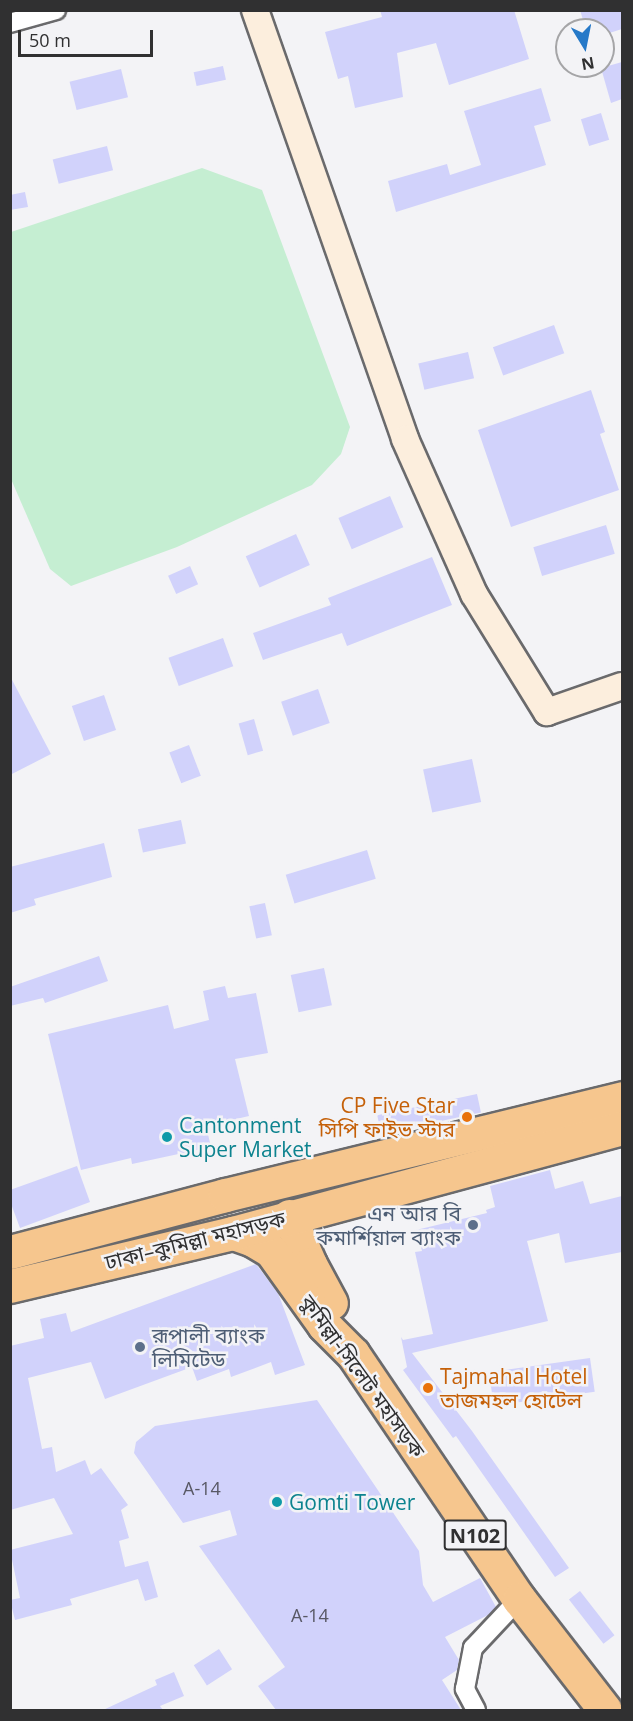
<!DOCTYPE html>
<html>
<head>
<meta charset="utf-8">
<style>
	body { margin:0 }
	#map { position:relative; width:633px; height:1721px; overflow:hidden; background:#f3f3f6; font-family:"Open Sans","Noto Sans Bengali",sans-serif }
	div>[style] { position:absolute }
	.green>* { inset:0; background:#c5eed2 }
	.building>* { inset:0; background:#d1d2fb; transform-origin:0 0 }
	.roads { filter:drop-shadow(2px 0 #6a6a6c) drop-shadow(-2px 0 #6a6a6c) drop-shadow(0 2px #6a6a6c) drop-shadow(0 -2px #6a6a6c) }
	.street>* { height:18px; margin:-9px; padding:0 9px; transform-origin:9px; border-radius:9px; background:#fff }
	.secondary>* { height:26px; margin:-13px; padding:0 13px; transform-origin:13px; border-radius:13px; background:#fceedd }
	.highway>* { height:33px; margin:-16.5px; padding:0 16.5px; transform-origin:16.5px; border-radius:16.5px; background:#f6c68e }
	.dots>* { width:16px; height:16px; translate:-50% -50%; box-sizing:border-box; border:3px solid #f3f3f6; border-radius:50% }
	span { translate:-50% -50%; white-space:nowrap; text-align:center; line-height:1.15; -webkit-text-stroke:5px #f3f3f6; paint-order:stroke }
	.number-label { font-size:18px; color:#585864 }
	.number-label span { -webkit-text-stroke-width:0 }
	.shield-label span { padding:2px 4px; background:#f3f3f6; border:2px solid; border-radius:4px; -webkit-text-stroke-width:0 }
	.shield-label { font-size:20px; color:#303031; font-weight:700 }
	.food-label { font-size:21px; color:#c56008 }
	.right { translate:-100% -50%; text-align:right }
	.left { translate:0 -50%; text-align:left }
	.culture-label { font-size:21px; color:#0d838f }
	.service-label { font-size:21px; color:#4e5e75 }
	.street-label { font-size:21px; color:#303031 }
	.frame { position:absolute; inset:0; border:12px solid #303031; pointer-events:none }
	.north { position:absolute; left:555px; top:18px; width:60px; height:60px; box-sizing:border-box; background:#f3f3f6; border:2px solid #a5a5a7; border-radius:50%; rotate:170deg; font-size:16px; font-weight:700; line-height:24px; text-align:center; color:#303031 }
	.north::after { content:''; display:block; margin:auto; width:21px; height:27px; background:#2679c8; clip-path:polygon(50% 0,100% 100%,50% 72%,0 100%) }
	.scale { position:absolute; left:18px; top:30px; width:135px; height:27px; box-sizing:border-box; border:3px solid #303031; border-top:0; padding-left:8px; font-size:18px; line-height:21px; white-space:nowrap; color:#303031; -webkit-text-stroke:4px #f3f3f6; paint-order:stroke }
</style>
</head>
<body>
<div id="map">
	<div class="green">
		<i style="clip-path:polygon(202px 168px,262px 190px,350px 427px,341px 454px,312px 485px,177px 547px,71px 586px,50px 569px,11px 479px,11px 232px)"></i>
	</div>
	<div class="building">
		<i style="clip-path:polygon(380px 10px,514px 10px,529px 59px,449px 85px,436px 43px,397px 53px,403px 97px,355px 108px,348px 76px,338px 79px,325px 32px,382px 17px)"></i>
		<i style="clip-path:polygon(580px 10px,622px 10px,622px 29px,603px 35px,603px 30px,586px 30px)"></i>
		<i style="clip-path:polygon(622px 62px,622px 99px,611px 103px,601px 68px)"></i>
		<i style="left:223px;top:66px;width:14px;height:30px;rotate:78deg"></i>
		<i style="left:121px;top:69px;width:29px;height:53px;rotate:76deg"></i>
		<i style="clip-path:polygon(541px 88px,551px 121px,534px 126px,546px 165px,396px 212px,388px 181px,447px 164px,450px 175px,481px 165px,464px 111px)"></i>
		<i style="left:601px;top:113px;width:28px;height:21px;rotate:73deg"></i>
		<i style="left:107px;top:146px;width:25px;height:56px;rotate:76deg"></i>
		<i style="clip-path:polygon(25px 192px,28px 207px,10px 210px,10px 195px)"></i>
		<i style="left:554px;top:325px;width:30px;height:65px;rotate:70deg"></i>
		<i style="left:468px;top:352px;width:27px;height:51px;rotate:77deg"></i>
		<i style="clip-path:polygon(591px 390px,605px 432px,600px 434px,619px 490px,511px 527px,478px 430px)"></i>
		<i style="left:390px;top:496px;width:34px;height:56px;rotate:67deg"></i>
		<i style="left:606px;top:525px;width:30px;height:76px;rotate:73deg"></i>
		<i style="left:296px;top:534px;width:34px;height:55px;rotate:66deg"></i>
		<i style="clip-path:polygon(432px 557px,452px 605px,347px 646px,342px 633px,263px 660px,253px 633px,331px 605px,328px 598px)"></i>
		<i style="left:190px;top:566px;width:20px;height:24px;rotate:66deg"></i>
		<i style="left:223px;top:638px;width:30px;height:58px;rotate:70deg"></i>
		<i style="clip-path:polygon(10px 676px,51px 754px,10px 775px)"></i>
		<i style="left:318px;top:689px;width:36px;height:39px;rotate:71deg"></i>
		<i style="left:104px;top:695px;width:37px;height:34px;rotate:71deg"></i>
		<i style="left:254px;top:719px;width:33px;height:16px;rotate:74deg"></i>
		<i style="left:189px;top:745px;width:33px;height:21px;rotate:69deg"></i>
		<i style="left:472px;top:759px;width:44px;height:50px;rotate:78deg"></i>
		<i style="left:181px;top:820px;width:24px;height:44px;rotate:78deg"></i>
		<i style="clip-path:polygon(104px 843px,112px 877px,34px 899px,36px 905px,10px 913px,10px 867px)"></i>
		<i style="left:367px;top:850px;width:30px;height:85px;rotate:73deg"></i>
		<i style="left:265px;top:903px;width:33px;height:16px;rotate:78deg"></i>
		<i style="clip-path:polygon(99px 956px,108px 981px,45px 1003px,43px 998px,10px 1006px,10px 987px)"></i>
		<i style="left:324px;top:968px;width:38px;height:34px;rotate:78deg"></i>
		<i style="clip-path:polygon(225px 986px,228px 998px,256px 993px,268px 1053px,235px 1059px,249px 1116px,206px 1126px,211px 1147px,132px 1164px,131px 1158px,81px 1170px,48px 1034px,168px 1005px,174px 1029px,209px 1020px,203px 991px)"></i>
		<i style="left:477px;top:1094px;width:19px;height:102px;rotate:78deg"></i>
		<i style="clip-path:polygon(77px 1166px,90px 1202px,20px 1228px,10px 1201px,10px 1190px)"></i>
		<i style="clip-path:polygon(550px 1170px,555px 1189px,583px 1181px,590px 1204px,622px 1196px,622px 1252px,565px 1263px,559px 1233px,527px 1241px,548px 1321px,412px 1353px,472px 1431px,569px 1568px,555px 1577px,456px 1436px,453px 1438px,403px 1370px,407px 1367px,401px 1337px,403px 1340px,433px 1334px,415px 1252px,422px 1251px,416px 1230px,487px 1213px,486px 1210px,495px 1207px,490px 1186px)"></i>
		<i style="clip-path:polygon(256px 1264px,278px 1293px,305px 1365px,275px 1375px,271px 1362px,231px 1377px,229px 1369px,197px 1381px,192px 1367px,105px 1399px,91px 1362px,28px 1378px,42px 1449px,52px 1447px,56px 1472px,85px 1460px,91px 1475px,101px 1468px,128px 1505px,121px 1510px,129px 1538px,119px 1541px,125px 1567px,148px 1561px,158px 1597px,145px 1601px,138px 1579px,70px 1599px,72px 1605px,15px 1620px,10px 1600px,20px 1598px,10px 1550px,73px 1534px,54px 1498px,10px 1510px,10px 1346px,44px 1338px,40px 1319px,66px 1313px,71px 1332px)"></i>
		<i style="left:590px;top:1358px;width:34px;height:102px;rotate:82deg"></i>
		<i style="clip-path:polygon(317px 1400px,419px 1551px,423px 1585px,433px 1602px,480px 1578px,496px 1607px,490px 1614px,445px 1637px,459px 1660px,457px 1670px,442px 1680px,461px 1710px,276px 1710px,258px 1686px,285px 1667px,199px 1546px,237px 1535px,230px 1510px,183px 1523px,134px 1453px,136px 1442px,155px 1426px)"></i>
		<i style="left:580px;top:1591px;width:56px;height:14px;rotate:52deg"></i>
		<i style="left:219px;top:1649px;width:24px;height:30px;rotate:57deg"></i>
		<i style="clip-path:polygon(174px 1672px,184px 1696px,160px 1706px,163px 1710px,103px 1710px,157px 1685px,155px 1680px)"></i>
	</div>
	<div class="roads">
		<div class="street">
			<i style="left:10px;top:23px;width:48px;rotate:-15.8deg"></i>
			<i style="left:476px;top:1710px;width:24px;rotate:-118deg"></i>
			<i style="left:465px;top:1689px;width:42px;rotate:-79deg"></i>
			<i style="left:473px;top:1648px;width:67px;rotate:-46.8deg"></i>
		</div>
		<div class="secondary">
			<i style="left:255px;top:10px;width:454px;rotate:70.7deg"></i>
			<i style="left:405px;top:439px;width:170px;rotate:66deg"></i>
			<i style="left:474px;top:594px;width:139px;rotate:58.3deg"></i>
			<i style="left:547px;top:712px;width:79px;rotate:-19.1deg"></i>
		</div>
		<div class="highway">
			<i style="left:289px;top:1216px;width:52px;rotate:66.4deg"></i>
			<i style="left:310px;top:1264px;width:44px;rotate:61.7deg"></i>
			<i style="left:233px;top:1233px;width:21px;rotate:19deg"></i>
			<i style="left:253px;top:1240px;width:21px;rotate:31deg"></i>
			<i style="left:271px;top:1251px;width:91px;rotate:54.4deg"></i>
			<i style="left:324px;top:1325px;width:41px;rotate:45deg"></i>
			<i style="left:353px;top:1354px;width:296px;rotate:55.9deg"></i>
			<i style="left:519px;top:1599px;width:140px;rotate:52.2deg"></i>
			<i style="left:10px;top:1252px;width:222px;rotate:-14.8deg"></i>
			<i style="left:225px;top:1195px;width:409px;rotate:-13.7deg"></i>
			<i style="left:10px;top:1286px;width:229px;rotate:-13.4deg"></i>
			<i style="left:233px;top:1233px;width:403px;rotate:-15.1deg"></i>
		</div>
	</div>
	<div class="dots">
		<i style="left:467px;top:1117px;background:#e8710a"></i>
		<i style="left:167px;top:1137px;background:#0f9aa8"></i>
		<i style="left:473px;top:1225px;background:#5c6f8a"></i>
		<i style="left:140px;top:1347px;background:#5c6f8a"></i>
		<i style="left:428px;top:1388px;background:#e8710a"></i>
		<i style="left:277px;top:1502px;background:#0f9aa8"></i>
	</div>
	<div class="number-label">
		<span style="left:202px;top:1488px">A-14</span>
		<span style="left:310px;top:1615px">A-14</span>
	</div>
	<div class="shield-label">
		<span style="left:475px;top:1535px">N102</span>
	</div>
	<div class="food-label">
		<span class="right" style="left:455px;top:1117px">CP Five Star<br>সিপি ফাইভ স্টার</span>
		<span class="left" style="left:440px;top:1388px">Tajmahal Hotel<br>তাজমহল হোটেল</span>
	</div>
	<div class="culture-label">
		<span class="left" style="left:179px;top:1137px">Cantonment<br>Super Market</span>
		<span class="left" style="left:289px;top:1502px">Gomti Tower</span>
	</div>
	<div class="service-label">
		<span class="right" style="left:461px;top:1225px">এন আর বি<br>কমার্শিয়াল ব্যাংক</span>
		<span class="left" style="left:152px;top:1347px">রূপালী ব্যাংক<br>লিমিটেড</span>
	</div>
	<div class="street-label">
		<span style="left:195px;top:1240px;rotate:-14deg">ঢাকা–কুমিল্লা মহাসড়ক</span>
		<span style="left:363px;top:1376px;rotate:54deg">কুমিল্লা-সিলেট মহাসড়ক</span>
	</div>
	<div class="frame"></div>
	<div class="north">N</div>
	<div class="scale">50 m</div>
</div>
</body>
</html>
